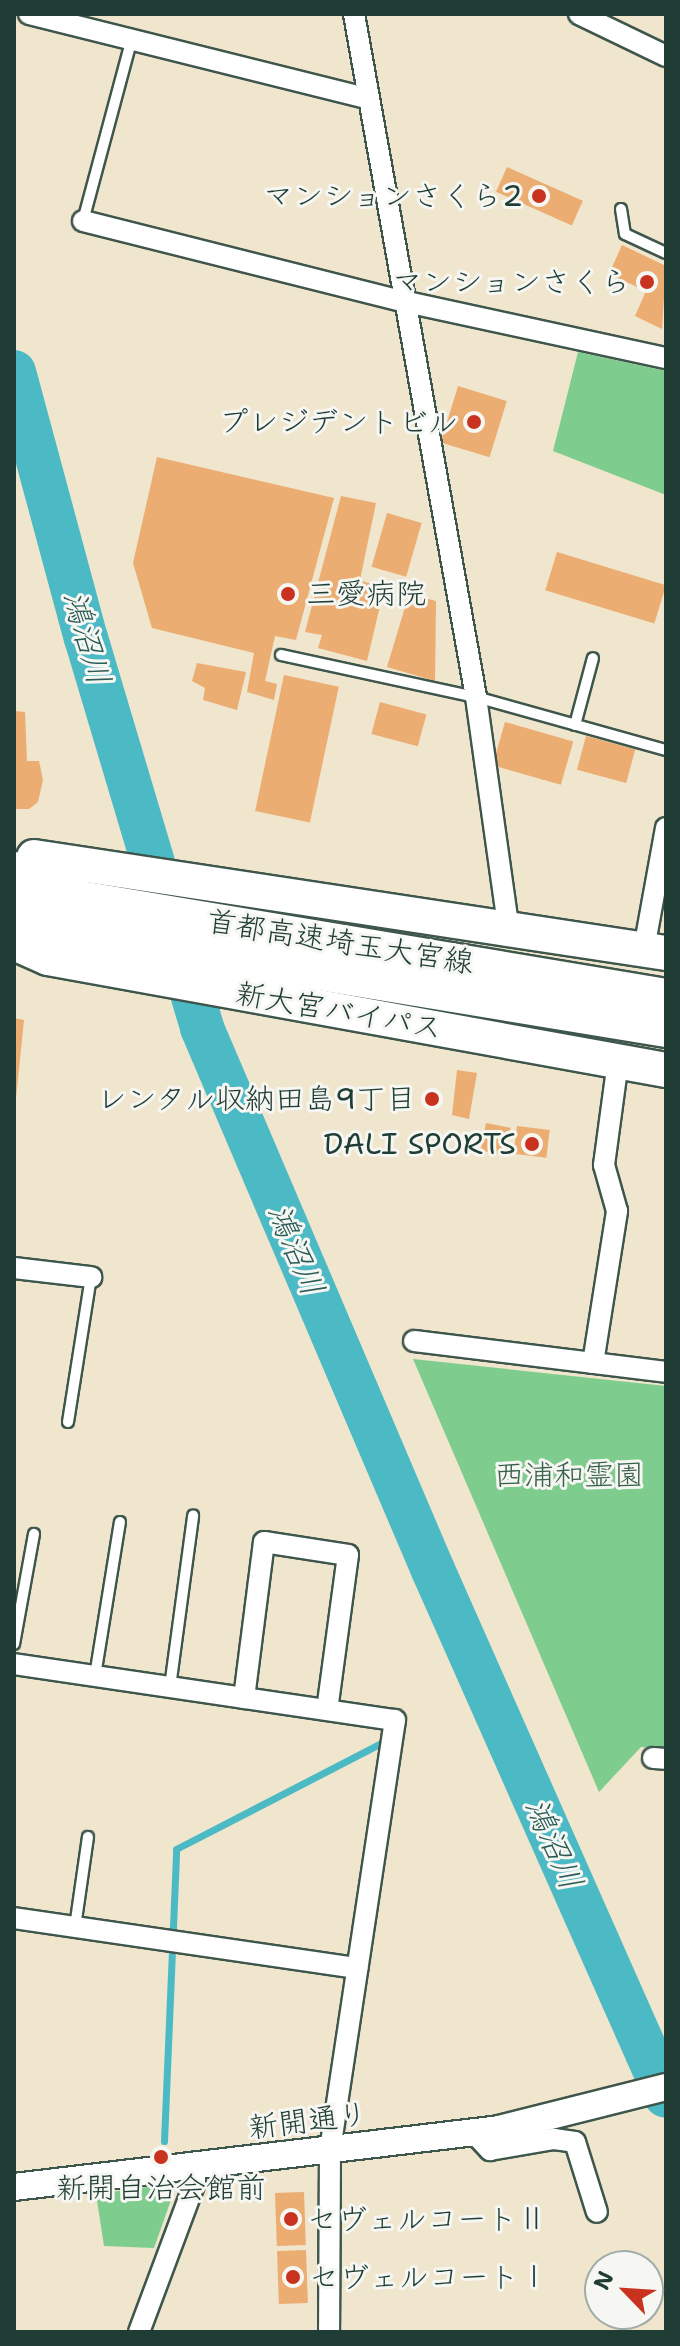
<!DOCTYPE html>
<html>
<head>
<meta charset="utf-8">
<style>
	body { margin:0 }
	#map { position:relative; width:680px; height:2346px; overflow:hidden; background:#f0e5cd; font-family:"Shantell Sans","Klee One",sans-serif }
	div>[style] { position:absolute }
	.green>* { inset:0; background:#7ecd8e }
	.stream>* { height:7px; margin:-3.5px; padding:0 3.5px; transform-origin:3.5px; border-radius:3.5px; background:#4cbac5 }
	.river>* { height:44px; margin:-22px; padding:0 22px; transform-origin:22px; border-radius:22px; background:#4cbac5 }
	.building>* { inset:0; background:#ebad71; transform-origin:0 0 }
	.roads { filter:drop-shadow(2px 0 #3e564b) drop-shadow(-2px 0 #3e564b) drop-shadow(0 2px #3e564b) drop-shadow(0 -2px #3e564b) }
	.service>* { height:10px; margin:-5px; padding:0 5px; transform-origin:5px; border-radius:5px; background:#fff }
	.minor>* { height:20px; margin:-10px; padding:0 10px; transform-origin:10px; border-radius:10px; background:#fff }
	.tertiary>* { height:26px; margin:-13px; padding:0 13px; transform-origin:13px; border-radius:13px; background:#fff }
	.trunk>* { height:34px; margin:-17px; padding:0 17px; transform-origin:17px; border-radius:17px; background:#fff }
	.motorway>* { height:36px; margin:-18px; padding:0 18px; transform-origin:18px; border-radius:18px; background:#fff }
	.dots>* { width:22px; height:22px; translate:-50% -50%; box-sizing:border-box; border:4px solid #f6f6f2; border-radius:50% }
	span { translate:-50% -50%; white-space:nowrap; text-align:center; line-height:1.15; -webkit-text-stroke:6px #f6f6f2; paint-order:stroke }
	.poi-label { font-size:30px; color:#1f3d34 }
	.right { translate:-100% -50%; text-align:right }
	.left { translate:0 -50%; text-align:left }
	.street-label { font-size:30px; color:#1f3d34 }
	.park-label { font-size:30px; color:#37614a }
	.water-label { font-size:32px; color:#2a5c58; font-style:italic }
	.frame { position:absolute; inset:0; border:16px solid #1f3d34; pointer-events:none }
	.north { position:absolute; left:584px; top:2250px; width:80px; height:80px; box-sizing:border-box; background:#f6f6f2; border:2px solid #a0aca6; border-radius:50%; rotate:295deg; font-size:22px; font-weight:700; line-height:32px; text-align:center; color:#1f3d34 }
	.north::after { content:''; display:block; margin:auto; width:28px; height:36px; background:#c8321e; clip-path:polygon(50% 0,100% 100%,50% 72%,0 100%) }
</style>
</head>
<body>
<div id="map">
	<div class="green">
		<i style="clip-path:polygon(578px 352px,666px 371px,666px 495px,553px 451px)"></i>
		<i style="clip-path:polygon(413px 1359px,666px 1386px,666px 1749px,641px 1747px,599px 1792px)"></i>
		<i style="clip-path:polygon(177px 2183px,154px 2248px,104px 2246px,96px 2194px)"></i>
	</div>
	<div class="stream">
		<i style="left:476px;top:1708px;width:16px;rotate:-22deg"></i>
		<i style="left:164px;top:2141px;width:292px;rotate:-87.6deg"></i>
		<i style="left:176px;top:1849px;width:229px;rotate:-27.3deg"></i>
	</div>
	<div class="river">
		<i style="left:14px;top:372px;width:276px;rotate:74.9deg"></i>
		<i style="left:86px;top:638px;width:407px;rotate:73.4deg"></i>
		<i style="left:202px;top:1028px;width:589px;rotate:66.92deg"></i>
		<i style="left:433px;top:1570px;width:575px;rotate:66.11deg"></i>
	</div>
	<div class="building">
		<i style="left:507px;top:167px;width:83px;height:27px;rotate:24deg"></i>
		<i style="clip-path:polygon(622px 245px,666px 266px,662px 329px,635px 316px,646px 291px,609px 274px)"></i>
		<i style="left:458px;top:386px;width:51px;height:59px;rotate:17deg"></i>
		<i style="clip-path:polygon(157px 457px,334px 498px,296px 640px,275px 636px,265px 681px,277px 684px,274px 700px,247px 692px,254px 653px,152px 628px,133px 563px)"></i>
		<i style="clip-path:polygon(341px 496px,376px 503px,360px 580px,384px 589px,367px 661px,318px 648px,322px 635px,305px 632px)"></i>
		<i style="left:387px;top:513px;width:36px;height:56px;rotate:16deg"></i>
		<i style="left:557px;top:552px;width:114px;height:40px;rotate:17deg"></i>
		<i style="clip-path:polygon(409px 594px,436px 601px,435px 681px,387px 667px)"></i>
		<i style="clip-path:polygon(197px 663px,246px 672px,237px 710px,203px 700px,205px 688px,192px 681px)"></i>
		<i style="left:284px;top:675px;width:56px;height:139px;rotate:12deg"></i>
		<i style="left:380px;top:702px;width:48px;height:33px;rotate:15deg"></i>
		<i style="clip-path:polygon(14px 711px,25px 712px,27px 761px,39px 761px,43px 780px,38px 802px,29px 809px,14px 809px)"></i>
		<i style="left:505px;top:722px;width:71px;height:45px;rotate:16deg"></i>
		<i style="left:586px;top:736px;width:51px;height:35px;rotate:15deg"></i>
		<i style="clip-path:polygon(14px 1018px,24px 1020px,16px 1098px,14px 1098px)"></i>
		<i style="clip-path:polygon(457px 1070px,477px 1073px,469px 1119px,452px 1115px)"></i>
		<i style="left:486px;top:1123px;width:25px;height:28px;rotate:11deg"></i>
		<i style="left:517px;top:1126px;width:33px;height:28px;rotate:7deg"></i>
		<i style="left:304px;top:2192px;width:53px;height:29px;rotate:88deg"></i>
		<i style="left:306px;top:2250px;width:53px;height:29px;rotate:88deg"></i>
	</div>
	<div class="roads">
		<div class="service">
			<i style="left:621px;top:209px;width:25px;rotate:81deg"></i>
			<i style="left:625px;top:234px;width:45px;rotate:24.9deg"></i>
			<i style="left:83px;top:221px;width:185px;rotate:-75deg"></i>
			<i style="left:281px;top:655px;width:199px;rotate:12.2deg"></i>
			<i style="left:476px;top:697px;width:197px;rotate:15.6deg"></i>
			<i style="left:575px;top:725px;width:69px;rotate:-75deg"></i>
			<i style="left:68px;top:1422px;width:147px;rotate:-81deg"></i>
			<i style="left:14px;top:1644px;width:112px;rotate:-79.7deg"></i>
			<i style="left:95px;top:1676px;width:156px;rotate:-80.8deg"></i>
			<i style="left:170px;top:1687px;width:173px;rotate:-82.3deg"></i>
			<i style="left:75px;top:1927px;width:91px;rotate:-81.8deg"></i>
		</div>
		<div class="minor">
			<i style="left:29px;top:14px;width:348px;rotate:14deg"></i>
			<i style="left:354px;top:14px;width:694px;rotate:79.87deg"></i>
			<i style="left:476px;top:697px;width:231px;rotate:82deg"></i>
			<i style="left:579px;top:14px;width:97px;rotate:25.8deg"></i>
			<i style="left:83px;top:221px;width:329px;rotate:14.1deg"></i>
			<i style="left:402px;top:301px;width:270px;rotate:12.2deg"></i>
			<i style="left:644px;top:949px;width:123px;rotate:-79.7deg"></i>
			<i style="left:14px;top:1268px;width:78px;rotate:6.7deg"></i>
			<i style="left:414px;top:1341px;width:254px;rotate:7deg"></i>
			<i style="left:593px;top:1363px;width:154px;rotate:-81deg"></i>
			<i style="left:617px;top:1211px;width:48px;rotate:-105.8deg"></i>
			<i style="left:604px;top:1165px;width:104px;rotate:-82.3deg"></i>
			<i style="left:14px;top:1664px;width:385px;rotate:8.4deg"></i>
			<i style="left:395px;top:1720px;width:435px;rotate:98.6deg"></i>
			<i style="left:330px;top:2150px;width:182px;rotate:90.3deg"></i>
			<i style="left:244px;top:1698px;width:157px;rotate:-82.7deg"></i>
			<i style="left:264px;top:1542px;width:85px;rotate:8.8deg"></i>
			<i style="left:348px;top:1555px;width:156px;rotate:97.7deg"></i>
			<i style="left:653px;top:1758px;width:13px;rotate:4deg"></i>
			<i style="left:14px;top:1918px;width:347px;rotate:8.3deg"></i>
			<i style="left:473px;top:2132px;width:25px;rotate:47deg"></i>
			<i style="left:490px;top:2150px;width:65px;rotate:-9.8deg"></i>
			<i style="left:554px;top:2139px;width:21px;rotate:8deg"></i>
			<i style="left:575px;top:2142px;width:73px;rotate:72.6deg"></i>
			<i style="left:139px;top:2332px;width:160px;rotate:-69.5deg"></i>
			<i style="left:195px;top:2182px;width:14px;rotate:-90deg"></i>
		</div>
		<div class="tertiary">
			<i style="left:14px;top:2187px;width:488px;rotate:-6.8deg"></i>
			<i style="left:499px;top:2129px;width:172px;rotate:-14.1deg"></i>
		</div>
		<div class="trunk">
			<i style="left:34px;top:857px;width:639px;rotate:8.64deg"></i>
			<i style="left:14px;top:869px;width:58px;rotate:14deg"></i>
			<i style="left:14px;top:943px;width:37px;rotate:24deg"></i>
			<i style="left:48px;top:958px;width:628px;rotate:10.27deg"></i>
		</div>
		<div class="motorway">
			<i style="left:14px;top:888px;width:661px;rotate:9.49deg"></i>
			<i style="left:14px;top:922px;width:661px;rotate:9.32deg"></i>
		</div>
	</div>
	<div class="dots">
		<i style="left:539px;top:196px;background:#c8321e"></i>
		<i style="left:647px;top:282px;background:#c8321e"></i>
		<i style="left:474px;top:422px;background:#c8321e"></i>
		<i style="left:288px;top:594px;background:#c8321e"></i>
		<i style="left:432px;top:1099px;background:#c8321e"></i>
		<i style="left:532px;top:1144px;background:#c8321e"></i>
		<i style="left:161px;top:2157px;background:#c8321e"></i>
		<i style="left:291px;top:2219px;background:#c8321e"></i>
		<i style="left:293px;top:2277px;background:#c8321e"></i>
	</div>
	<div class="poi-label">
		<span class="right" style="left:523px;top:196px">マンションさくら2</span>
		<span class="right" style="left:631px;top:282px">マンションさくら</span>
		<span class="right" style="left:458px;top:422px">プレジデントビル</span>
		<span class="left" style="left:306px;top:594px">三愛病院</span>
		<span class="right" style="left:416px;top:1099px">レンタル収納田島9丁目</span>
		<span class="right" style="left:516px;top:1144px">DALI SPORTS</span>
		<span style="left:161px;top:2188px">新開自治会館前</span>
		<span class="left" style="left:307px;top:2219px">セヴェルコートⅡ</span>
		<span class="left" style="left:309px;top:2277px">セヴェルコートⅠ</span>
	</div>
	<div class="street-label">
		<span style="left:340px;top:942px;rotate:9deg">首都高速埼玉大宮線</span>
		<span style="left:339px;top:1011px;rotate:10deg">新大宮バイパス</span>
		<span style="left:308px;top:2121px;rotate:-7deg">新開通り</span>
	</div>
	<div class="park-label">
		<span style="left:569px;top:1475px">西浦和霊園</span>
	</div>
	<div class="water-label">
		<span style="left:87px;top:638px;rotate:74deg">鴻沼川</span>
		<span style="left:296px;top:1250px;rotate:67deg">鴻沼川</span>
		<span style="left:554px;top:1844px;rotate:66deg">鴻沼川</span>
	</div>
	<div class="frame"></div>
	<div class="north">N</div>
</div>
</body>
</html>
